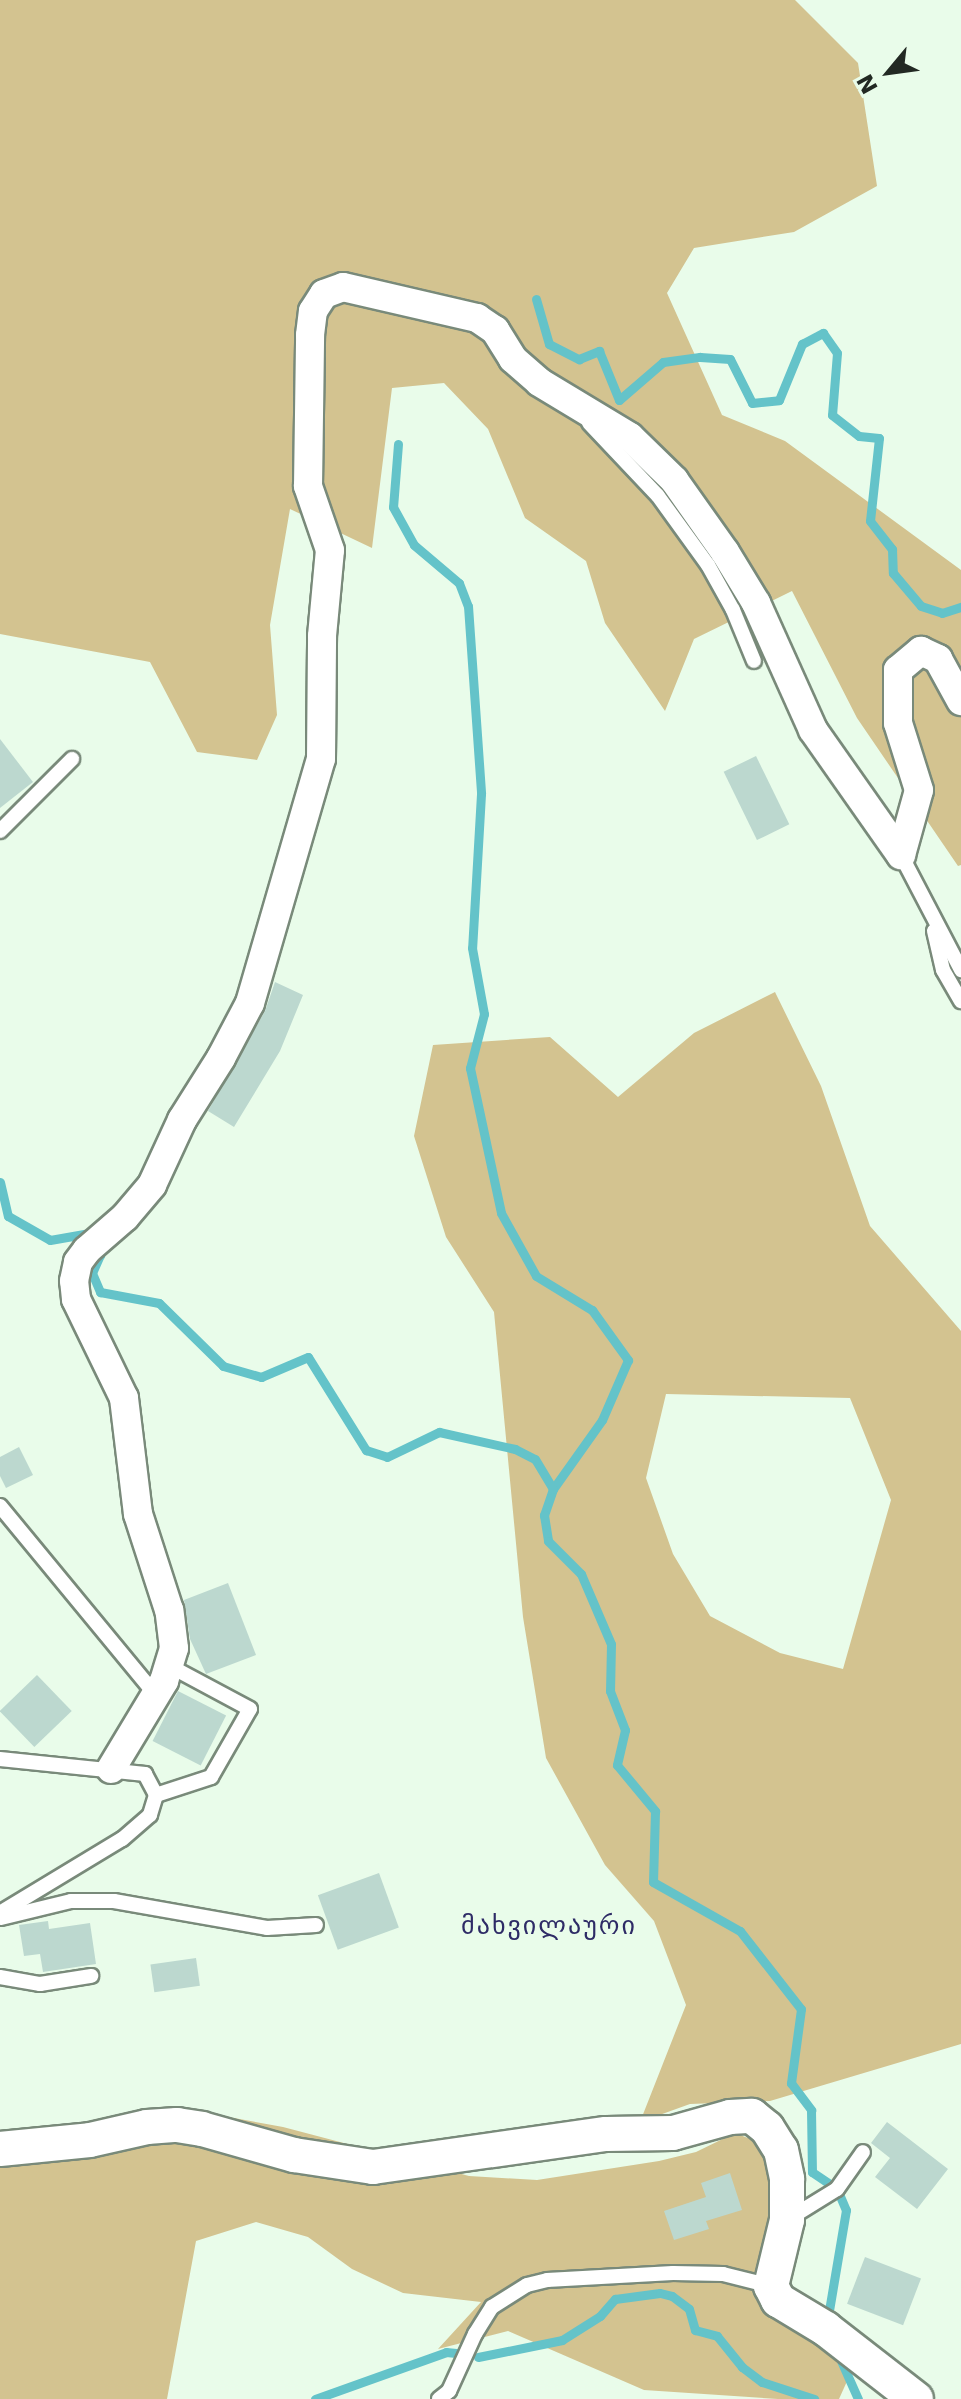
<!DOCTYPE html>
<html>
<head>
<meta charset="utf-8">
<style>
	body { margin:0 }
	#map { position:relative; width:961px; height:2399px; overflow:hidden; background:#e9fcea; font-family:"DejaVu Sans","Noto Sans Georgian",sans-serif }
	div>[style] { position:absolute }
	.green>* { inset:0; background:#d3c390 }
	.stream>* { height:9px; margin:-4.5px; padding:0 4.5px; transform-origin:4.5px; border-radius:4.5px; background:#64c3c9 }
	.building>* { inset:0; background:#bcd8cf; transform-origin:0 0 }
	.roads { filter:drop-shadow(2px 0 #798a7a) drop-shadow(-2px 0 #798a7a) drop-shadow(0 2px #798a7a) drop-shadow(0 -2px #798a7a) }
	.service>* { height:14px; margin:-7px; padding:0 7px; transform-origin:7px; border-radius:7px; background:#fff }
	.minor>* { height:28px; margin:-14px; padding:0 14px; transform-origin:14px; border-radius:14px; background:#fff }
	.tertiary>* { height:34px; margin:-17px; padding:0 17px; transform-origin:17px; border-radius:17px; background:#fff }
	span { translate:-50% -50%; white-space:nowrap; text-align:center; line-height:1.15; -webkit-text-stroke:7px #e9fcea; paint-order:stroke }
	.quarter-label { font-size:26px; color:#2e2b66; letter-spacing:2px }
	.north { position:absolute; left:849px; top:32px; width:80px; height:80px; -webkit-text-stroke:6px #e9fcea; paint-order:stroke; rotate:241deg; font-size:22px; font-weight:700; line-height:32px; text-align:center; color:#222923 }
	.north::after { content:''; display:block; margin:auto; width:28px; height:36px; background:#222923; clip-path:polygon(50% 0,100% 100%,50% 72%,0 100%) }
</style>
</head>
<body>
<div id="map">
	<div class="green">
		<i style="clip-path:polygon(0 0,795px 0,858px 63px,877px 186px,794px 232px,694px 248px,667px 293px,722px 415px,785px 441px,961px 570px,961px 865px,958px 866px,857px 718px,792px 591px,694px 639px,665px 711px,605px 623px,586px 561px,525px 518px,488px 429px,444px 383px,392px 388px,372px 548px,290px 509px,270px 625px,277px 715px,257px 760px,197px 752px,150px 662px,0 634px)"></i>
		<i style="clip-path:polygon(evenodd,775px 992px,821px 1086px,870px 1226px,961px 1331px,961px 2044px,770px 2101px,690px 2104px,640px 2122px,686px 2005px,654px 1921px,605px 1865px,546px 1758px,523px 1617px,494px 1312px,446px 1237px,414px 1136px,433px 1045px,550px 1037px,618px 1097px,694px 1033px,775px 992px,666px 1394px,850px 1398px,891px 1500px,843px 1669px,780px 1653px,710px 1616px,673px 1554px,646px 1478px,666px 1394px)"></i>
		<i style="clip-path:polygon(212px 2114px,283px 2127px,469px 2176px,537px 2180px,659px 2161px,696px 2152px,735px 2133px,763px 2144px,778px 2167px,772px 2286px,858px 2357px,839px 2399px,778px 2399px,644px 2390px,508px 2331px,438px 2349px,481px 2302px,403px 2293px,352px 2269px,308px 2237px,256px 2222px,196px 2241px,167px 2399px,0 2399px,0 2157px,178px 2116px)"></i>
	</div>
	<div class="stream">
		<i style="left:536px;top:299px;width:47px;rotate:73.9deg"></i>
		<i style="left:549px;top:344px;width:34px;rotate:27deg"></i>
		<i style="left:579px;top:359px;width:22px;rotate:-22deg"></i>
		<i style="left:599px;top:351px;width:53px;rotate:67.8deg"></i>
		<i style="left:619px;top:400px;width:58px;rotate:-40.8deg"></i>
		<i style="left:663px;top:362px;width:37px;rotate:-8deg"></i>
		<i style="left:700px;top:357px;width:30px;rotate:4deg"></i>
		<i style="left:730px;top:359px;width:49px;rotate:63.4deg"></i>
		<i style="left:752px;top:403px;width:27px;rotate:-6deg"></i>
		<i style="left:779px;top:400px;width:61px;rotate:-67.7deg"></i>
		<i style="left:802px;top:344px;width:24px;rotate:-28deg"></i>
		<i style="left:823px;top:333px;width:24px;rotate:55deg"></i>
		<i style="left:837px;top:353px;width:62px;rotate:94.6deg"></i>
		<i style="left:832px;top:415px;width:34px;rotate:38deg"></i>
		<i style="left:859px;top:436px;width:20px;rotate:6deg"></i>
		<i style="left:879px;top:438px;width:83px;rotate:96.2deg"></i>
		<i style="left:870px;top:521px;width:36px;rotate:52deg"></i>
		<i style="left:892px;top:549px;width:24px;rotate:88deg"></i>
		<i style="left:893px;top:573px;width:43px;rotate:49.7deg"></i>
		<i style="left:921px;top:606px;width:22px;rotate:18deg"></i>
		<i style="left:942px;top:613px;width:20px;rotate:-18deg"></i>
		<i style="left:398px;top:444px;width:63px;rotate:94.5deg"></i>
		<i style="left:393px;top:507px;width:43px;rotate:61.1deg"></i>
		<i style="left:414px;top:545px;width:59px;rotate:40.2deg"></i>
		<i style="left:459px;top:583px;width:25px;rotate:69deg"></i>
		<i style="left:468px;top:606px;width:188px;rotate:86deg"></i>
		<i style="left:481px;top:794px;width:154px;rotate:93.3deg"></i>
		<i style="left:472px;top:948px;width:67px;rotate:79.7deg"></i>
		<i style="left:484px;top:1014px;width:56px;rotate:104.5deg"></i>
		<i style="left:470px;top:1068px;width:148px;rotate:77.9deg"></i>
		<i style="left:501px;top:1213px;width:72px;rotate:60.9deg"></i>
		<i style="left:536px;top:1276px;width:66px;rotate:31.3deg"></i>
		<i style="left:592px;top:1310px;width:62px;rotate:54.2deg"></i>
		<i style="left:628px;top:1360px;width:65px;rotate:113.4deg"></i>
		<i style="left:602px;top:1420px;width:85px;rotate:125.4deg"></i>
		<i style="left:553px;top:1489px;width:28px;rotate:109deg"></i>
		<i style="left:544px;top:1515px;width:26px;rotate:81deg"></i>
		<i style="left:548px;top:1541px;width:47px;rotate:45deg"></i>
		<i style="left:581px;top:1574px;width:76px;rotate:66.8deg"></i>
		<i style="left:611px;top:1644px;width:47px;rotate:91.2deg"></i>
		<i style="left:610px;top:1691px;width:42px;rotate:69deg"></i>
		<i style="left:625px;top:1730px;width:36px;rotate:103deg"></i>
		<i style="left:617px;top:1765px;width:60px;rotate:50.4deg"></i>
		<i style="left:655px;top:1811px;width:71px;rotate:91.6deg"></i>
		<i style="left:653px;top:1882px;width:100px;rotate:29.4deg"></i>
		<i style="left:740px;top:1931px;width:99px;rotate:52deg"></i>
		<i style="left:801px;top:2009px;width:75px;rotate:97.7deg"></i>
		<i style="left:791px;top:2083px;width:34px;rotate:53deg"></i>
		<i style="left:811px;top:2110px;width:62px;rotate:89.1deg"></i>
		<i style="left:812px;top:2172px;width:30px;rotate:34deg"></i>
		<i style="left:837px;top:2189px;width:23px;rotate:67deg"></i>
		<i style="left:846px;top:2210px;width:114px;rotate:99.6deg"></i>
		<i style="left:0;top:1182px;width:35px;rotate:77deg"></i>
		<i style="left:8px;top:1216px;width:48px;rotate:29.7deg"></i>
		<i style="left:50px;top:1240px;width:36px;rotate:-10deg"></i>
		<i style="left:85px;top:1234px;width:26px;rotate:54deg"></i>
		<i style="left:100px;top:1255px;width:20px;rotate:114deg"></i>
		<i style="left:92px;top:1273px;width:21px;rotate:67deg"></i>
		<i style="left:100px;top:1292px;width:60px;rotate:10.6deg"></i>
		<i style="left:159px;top:1303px;width:90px;rotate:44.5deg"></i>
		<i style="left:223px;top:1366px;width:40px;rotate:16deg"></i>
		<i style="left:261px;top:1377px;width:51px;rotate:-23.1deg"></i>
		<i style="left:308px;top:1357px;width:110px;rotate:58.1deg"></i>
		<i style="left:366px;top:1450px;width:22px;rotate:18deg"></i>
		<i style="left:387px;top:1457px;width:58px;rotate:-25.7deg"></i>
		<i style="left:439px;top:1432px;width:78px;rotate:12.6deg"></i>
		<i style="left:515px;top:1449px;width:22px;rotate:27deg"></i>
		<i style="left:535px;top:1459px;width:35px;rotate:59deg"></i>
		<i style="left:838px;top:2354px;width:49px;rotate:66deg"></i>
		<i style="left:478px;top:2357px;width:86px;rotate:-11.4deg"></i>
		<i style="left:562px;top:2340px;width:45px;rotate:-32.3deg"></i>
		<i style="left:600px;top:2316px;width:23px;rotate:-49deg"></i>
		<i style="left:615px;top:2299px;width:45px;rotate:-7.6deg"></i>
		<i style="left:660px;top:2293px;width:12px;rotate:14deg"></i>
		<i style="left:672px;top:2296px;width:21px;rotate:37deg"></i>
		<i style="left:689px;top:2309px;width:22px;rotate:74deg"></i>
		<i style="left:695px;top:2330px;width:23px;rotate:15deg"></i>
		<i style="left:717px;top:2336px;width:40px;rotate:51deg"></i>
		<i style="left:742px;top:2367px;width:25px;rotate:37deg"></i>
		<i style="left:762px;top:2382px;width:55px;rotate:18.1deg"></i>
		<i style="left:315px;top:2399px;width:139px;rotate:-19.7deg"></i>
		<i style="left:446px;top:2352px;width:10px;rotate:6deg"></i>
	</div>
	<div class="building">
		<i style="clip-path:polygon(0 739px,33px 782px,0 808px)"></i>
		<i style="left:756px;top:756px;width:76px;height:36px;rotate:64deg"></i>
		<i style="clip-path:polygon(275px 982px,303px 995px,280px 1051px,234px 1127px,208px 1111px,265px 1011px)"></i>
		<i style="clip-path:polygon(19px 1447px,33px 1475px,6px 1488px,0 1476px,0 1457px)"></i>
		<i style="clip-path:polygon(228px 1583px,256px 1655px,206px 1674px,190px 1639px,184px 1600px)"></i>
		<i style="left:37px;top:1675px;width:50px;height:52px;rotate:46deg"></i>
		<i style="left:178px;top:1691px;width:54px;height:56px;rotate:27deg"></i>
		<i style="left:379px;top:1873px;width:58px;height:65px;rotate:70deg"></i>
		<i style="clip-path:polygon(48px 1921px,49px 1929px,90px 1923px,96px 1964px,43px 1972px,40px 1954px,24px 1956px,19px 1925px)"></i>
		<i style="left:196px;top:1958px;width:28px;height:46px;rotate:82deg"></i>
		<i style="clip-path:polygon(887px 2122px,948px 2169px,917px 2209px,875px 2177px,890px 2158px,871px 2143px)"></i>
		<i style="clip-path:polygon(730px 2173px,742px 2210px,706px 2221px,709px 2229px,674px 2240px,664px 2211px,706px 2197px,701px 2183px)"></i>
		<i style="left:865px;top:2257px;width:60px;height:50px;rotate:21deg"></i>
	</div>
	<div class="roads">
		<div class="service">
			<i style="left:589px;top:423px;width:100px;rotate:46.6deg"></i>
			<i style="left:658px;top:496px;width:85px;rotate:54.1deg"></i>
			<i style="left:708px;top:565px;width:51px;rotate:60.9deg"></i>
			<i style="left:733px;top:610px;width:55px;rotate:67.6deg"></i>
			<i style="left:0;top:831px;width:102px;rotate:-45deg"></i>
			<i style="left:901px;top:855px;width:130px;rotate:62.4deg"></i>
			<i style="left:934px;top:931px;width:40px;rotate:77deg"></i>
			<i style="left:943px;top:970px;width:36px;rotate:60deg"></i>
			<i style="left:0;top:1506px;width:245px;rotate:50.5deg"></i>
			<i style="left:0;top:1759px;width:146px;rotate:5.9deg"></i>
			<i style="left:145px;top:1774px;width:24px;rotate:62deg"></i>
			<i style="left:156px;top:1795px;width:21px;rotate:107deg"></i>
			<i style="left:150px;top:1815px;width:37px;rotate:139deg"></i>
			<i style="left:122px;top:1839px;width:143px;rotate:148.8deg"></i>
			<i style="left:156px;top:1795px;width:58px;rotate:-18.1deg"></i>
			<i style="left:211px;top:1777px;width:78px;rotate:-60.2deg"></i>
			<i style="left:250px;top:1709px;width:93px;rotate:-151.8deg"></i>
			<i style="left:1px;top:1918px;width:72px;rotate:-13.7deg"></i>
			<i style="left:71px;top:1901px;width:43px"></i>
			<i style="left:114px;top:1901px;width:155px;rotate:10deg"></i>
			<i style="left:267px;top:1928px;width:49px;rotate:-3.5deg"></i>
			<i style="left:0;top:1977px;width:41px;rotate:9.9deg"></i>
			<i style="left:40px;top:1984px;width:52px;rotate:-8.9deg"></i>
			<i style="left:790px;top:2218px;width:55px;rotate:-31.7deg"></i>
			<i style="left:837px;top:2189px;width:45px;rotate:-54.9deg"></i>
			<i style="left:439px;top:2399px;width:13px;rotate:-39deg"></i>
			<i style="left:449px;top:2391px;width:63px;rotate:-65.5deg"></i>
			<i style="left:475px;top:2334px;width:32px;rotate:-58deg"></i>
			<i style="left:492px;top:2307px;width:41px;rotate:-32.2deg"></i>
			<i style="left:527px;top:2285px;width:21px;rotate:-14deg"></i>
			<i style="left:547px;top:2280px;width:126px;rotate:-3.2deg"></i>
			<i style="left:673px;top:2273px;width:50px;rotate:1.1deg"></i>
			<i style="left:723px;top:2274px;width:49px;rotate:14deg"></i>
		</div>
		<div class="minor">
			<i style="left:901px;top:855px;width:67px;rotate:-74.5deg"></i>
			<i style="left:919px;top:790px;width:70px;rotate:-107.4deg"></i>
			<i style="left:898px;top:723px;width:53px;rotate:-90deg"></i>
			<i style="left:898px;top:670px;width:30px;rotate:-40deg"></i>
			<i style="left:921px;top:651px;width:19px;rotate:25deg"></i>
			<i style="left:938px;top:659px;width:48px;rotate:61.3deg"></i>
			<i style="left:111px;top:1769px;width:103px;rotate:-58.9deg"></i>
			<i style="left:164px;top:1681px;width:34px;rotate:-73deg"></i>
			<i style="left:174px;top:1648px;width:38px;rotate:-97deg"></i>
			<i style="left:169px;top:1610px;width:101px;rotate:-107.9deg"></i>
			<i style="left:138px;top:1514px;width:117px;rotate:-96.9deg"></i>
			<i style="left:124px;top:1398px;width:110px;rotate:-115.9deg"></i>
			<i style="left:76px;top:1299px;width:18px;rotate:-96deg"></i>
			<i style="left:74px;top:1281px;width:19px;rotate:-78deg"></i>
			<i style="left:78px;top:1262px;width:15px;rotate:-53deg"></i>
			<i style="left:87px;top:1250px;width:50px;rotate:-41deg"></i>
			<i style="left:125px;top:1217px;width:42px;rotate:-49.8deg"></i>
			<i style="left:152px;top:1185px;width:72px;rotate:-65.2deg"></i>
			<i style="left:182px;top:1120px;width:73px;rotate:-57.8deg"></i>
			<i style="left:221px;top:1058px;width:62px;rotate:-62.2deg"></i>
			<i style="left:250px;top:1003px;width:254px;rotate:-73.8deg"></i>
			<i style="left:321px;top:759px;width:123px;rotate:-89.5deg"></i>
			<i style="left:322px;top:636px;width:86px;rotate:-84.7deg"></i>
			<i style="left:330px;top:550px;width:68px;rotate:-109deg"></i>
			<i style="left:308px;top:486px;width:151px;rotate:-89.2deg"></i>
			<i style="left:310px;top:335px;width:24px;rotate:-83deg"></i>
			<i style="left:313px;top:311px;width:20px;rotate:-57deg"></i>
			<i style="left:324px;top:294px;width:20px;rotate:-20deg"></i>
			<i style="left:343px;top:287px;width:138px;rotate:13deg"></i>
			<i style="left:477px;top:318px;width:22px;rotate:34deg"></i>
			<i style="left:495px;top:330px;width:34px;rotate:58deg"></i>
			<i style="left:513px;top:359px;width:35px;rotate:41deg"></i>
			<i style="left:539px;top:382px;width:106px;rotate:31.1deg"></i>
			<i style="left:630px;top:437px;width:62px;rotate:44.3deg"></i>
			<i style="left:674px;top:480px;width:88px;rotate:54.7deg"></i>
			<i style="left:725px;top:552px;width:60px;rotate:58.7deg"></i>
			<i style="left:756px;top:603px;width:139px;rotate:65.8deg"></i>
			<i style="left:813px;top:730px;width:153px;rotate:54.9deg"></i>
		</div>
		<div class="tertiary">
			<i style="left:0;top:2149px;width:90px;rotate:-5.7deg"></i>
			<i style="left:90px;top:2140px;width:58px;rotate:-12.8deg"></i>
			<i style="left:147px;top:2127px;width:30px;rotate:-4deg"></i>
			<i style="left:177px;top:2125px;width:25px;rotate:9deg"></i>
			<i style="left:202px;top:2129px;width:96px;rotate:15.8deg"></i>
			<i style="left:294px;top:2155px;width:80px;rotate:8.6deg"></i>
			<i style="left:373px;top:2167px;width:235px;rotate:-8.1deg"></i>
			<i style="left:606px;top:2134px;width:67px;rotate:-0.9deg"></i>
			<i style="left:673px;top:2133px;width:59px;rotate:-15.7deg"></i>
			<i style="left:730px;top:2117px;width:22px;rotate:-3deg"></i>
			<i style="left:752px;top:2116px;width:19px;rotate:39deg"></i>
			<i style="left:767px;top:2128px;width:26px;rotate:58deg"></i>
			<i style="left:781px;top:2150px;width:30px;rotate:78deg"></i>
			<i style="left:787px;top:2179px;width:41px;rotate:90deg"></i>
			<i style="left:787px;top:2220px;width:68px;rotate:103.6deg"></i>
			<i style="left:771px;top:2286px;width:16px;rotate:63deg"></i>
			<i style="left:778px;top:2300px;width:56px;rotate:31.1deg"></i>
			<i style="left:826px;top:2329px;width:114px;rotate:37.9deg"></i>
		</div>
	</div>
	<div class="quarter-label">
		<span style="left:549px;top:1926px">მახვილაური</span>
	</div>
	<div class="north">N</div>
</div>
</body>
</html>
